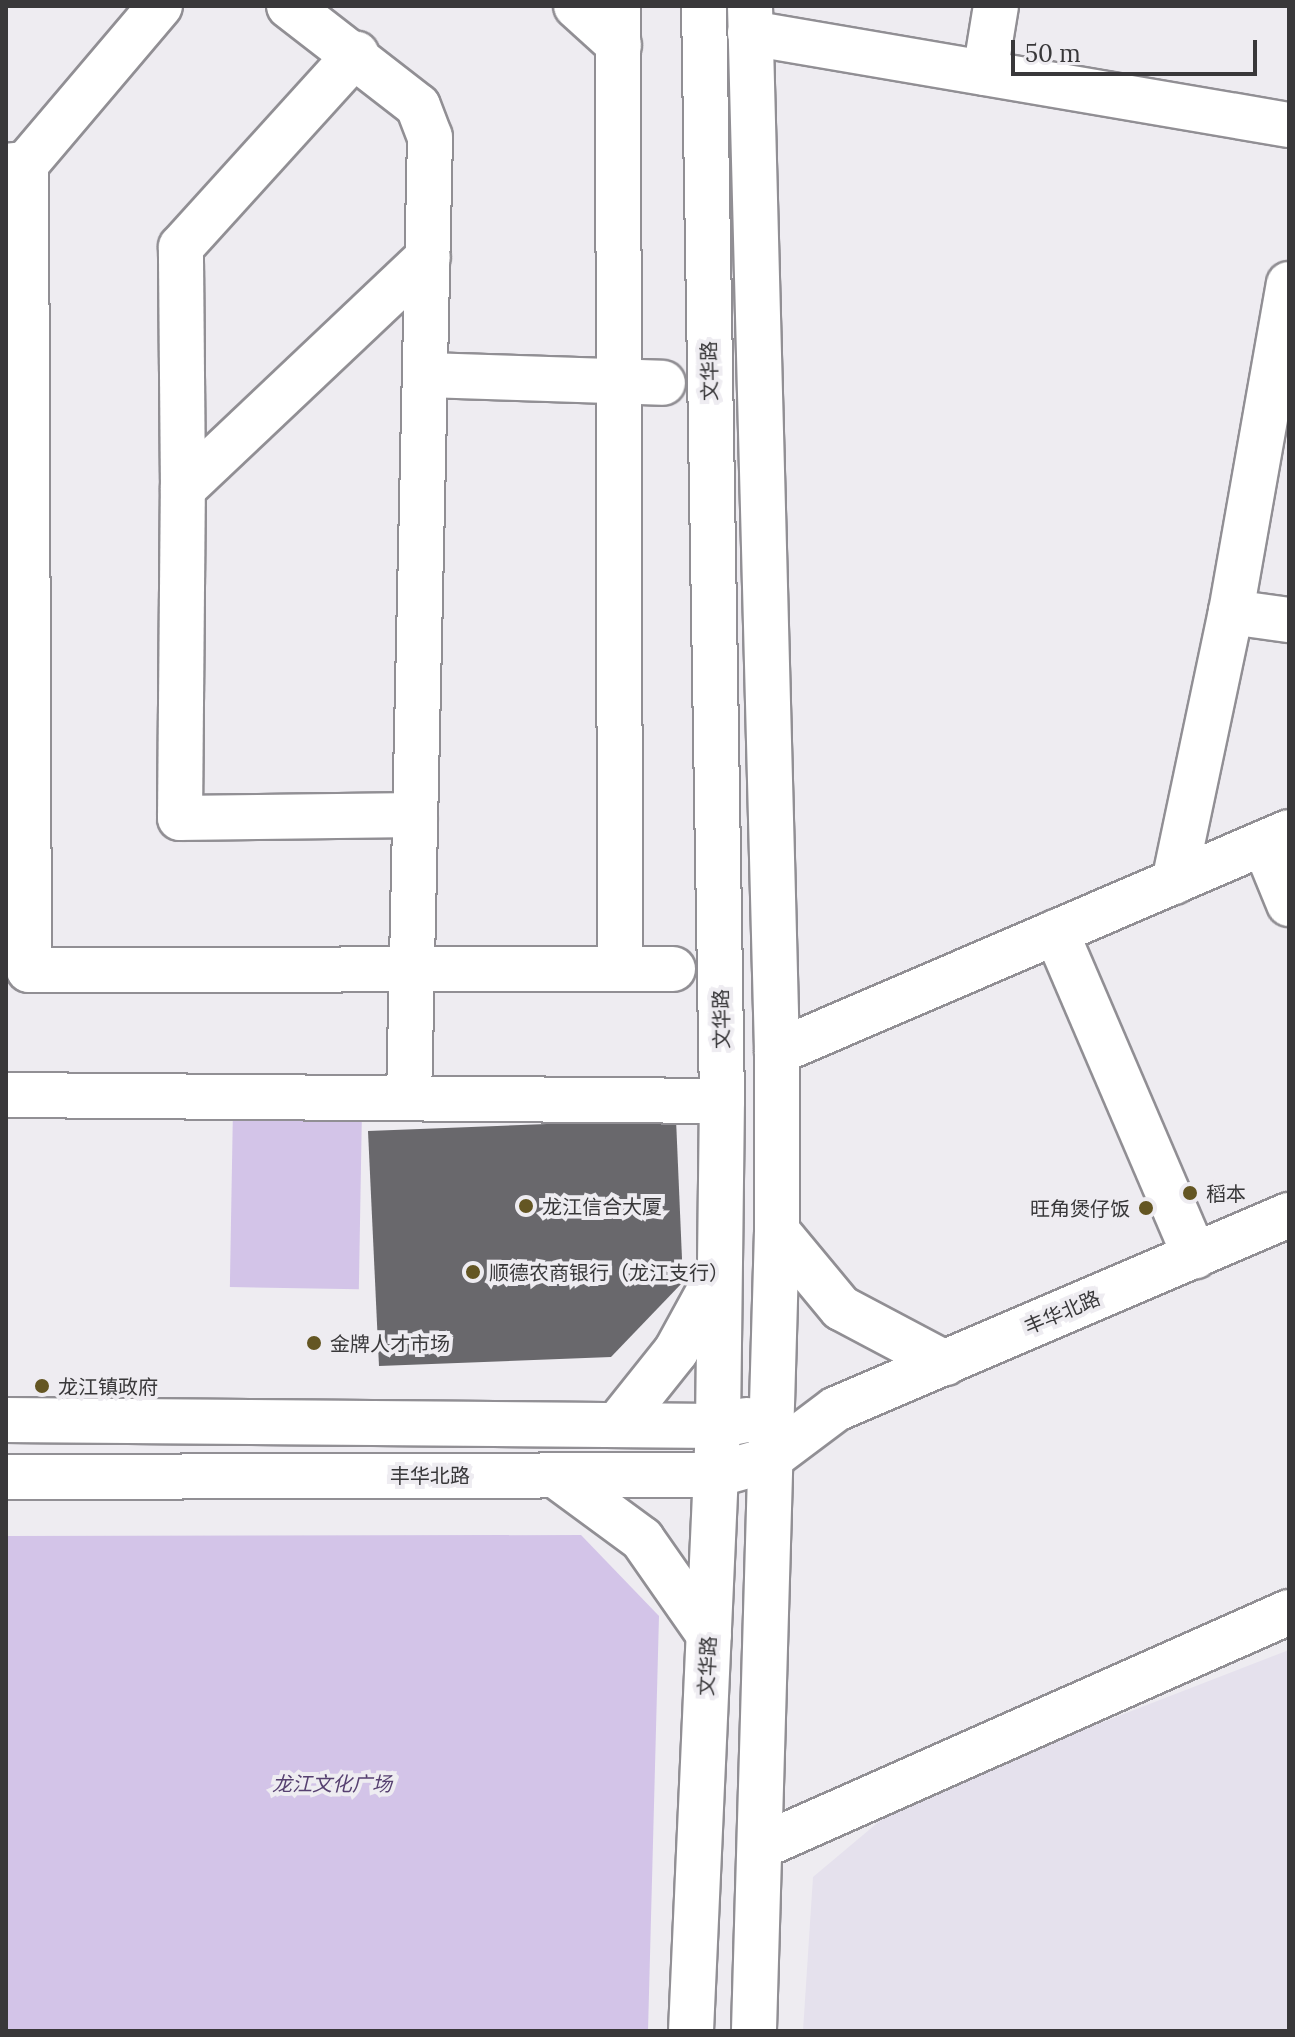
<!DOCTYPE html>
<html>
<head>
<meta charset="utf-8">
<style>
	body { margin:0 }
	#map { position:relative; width:1295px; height:2037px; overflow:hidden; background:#eeecf1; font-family:Lora,"Noto Sans SC",serif }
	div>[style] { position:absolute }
	.built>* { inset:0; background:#e5e1ed }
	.green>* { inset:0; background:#d3c4e8; transform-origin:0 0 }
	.building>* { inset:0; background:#69686c }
	.roads { filter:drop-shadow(2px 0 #918f94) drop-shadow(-2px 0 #918f94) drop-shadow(0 2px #918f94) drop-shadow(0 -2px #918f94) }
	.minor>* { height:44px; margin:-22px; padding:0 22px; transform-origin:22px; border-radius:22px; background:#fff }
	.dots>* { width:22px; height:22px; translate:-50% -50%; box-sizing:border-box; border:4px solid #eeecf1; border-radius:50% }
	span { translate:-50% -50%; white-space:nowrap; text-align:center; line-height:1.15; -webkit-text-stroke:8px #eeecf1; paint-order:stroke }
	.street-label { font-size:20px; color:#39383a }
	.poi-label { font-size:20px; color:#39383a }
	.left { translate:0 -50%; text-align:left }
	.right { translate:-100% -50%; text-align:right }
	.park-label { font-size:20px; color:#564070; font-style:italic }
	.frame { position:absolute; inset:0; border:8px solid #39383a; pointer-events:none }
	.scale { position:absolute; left:1011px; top:40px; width:246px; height:36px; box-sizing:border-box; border:4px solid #39383a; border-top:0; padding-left:10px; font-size:24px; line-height:28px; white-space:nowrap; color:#39383a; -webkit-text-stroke:6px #eeecf1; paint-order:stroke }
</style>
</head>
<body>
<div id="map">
	<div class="built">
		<i style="clip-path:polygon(1289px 1650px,1289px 2031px,803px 2031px,813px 1877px,907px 1798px)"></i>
	</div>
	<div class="green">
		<i style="left:233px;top:1107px;width:129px;height:180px;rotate:1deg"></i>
		<i style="clip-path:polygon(581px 1535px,659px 1616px,648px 2031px,6px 2031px,6px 1536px)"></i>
	</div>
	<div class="building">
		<i style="clip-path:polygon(676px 1119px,683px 1282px,611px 1357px,379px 1366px,368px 1131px)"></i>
	</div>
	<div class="roads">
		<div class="minor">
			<i style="left:289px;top:6px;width:163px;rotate:37.8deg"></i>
			<i style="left:418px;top:106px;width:33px;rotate:69deg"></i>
			<i style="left:430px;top:137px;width:961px;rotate:91.25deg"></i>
			<i style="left:576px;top:6px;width:58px;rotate:42.2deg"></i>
			<i style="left:618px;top:6px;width:963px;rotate:89.88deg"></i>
			<i style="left:750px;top:6px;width:1046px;rotate:88.52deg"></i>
			<i style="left:777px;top:1052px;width:179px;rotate:90deg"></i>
			<i style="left:777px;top:1231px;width:800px;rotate:91.65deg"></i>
			<i style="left:750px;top:33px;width:547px;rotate:9.69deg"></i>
			<i style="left:985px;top:73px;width:68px;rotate:-80.7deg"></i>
			<i style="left:26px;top:164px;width:806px;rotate:89.79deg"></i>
			<i style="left:29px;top:970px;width:644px;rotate:-0.09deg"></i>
			<i style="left:6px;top:166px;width:20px;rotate:-6deg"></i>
			<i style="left:26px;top:164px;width:207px;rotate:-49.7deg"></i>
			<i style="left:426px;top:375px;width:237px;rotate:1.9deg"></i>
			<i style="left:183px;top:489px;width:242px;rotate:-90.5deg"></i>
			<i style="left:181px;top:247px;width:261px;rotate:-47.8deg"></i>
			<i style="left:1231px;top:612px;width:59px;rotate:7.9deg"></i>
			<i style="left:415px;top:815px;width:235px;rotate:179.3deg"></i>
			<i style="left:180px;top:818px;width:329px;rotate:-89.5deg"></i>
			<i style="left:183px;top:489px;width:337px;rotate:-43.4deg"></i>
			<i style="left:1264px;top:843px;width:66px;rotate:67.7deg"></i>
			<i style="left:1174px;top:882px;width:276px;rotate:-78.1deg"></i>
			<i style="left:1231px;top:612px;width:333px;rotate:-80deg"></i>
			<i style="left:1056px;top:932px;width:353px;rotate:66.8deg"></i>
			<i style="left:777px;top:1052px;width:557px;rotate:-23.25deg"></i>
			<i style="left:6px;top:1095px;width:716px;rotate:0.48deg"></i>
			<i style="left:777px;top:1231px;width:100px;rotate:50.3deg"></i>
			<i style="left:841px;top:1308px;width:118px;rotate:27.9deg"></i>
			<i style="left:6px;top:1420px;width:712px;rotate:0.48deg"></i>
			<i style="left:718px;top:1426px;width:29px;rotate:-12deg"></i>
			<i style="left:617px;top:1425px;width:95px;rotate:-51.4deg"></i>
			<i style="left:676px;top:1351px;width:83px;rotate:-61.3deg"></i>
			<i style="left:555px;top:1475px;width:108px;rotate:36.3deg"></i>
			<i style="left:642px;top:1539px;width:117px;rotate:55.1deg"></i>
			<i style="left:6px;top:1477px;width:709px;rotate:-0.16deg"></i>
			<i style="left:715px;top:1475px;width:55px;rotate:-15.8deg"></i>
			<i style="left:768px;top:1460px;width:85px;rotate:-36.9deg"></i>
			<i style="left:836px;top:1409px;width:493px;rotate:-23.2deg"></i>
			<i style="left:762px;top:1846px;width:577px;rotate:-23.94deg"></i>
			<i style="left:691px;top:2031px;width:606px;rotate:-87.44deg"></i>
			<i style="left:718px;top:1426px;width:325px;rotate:-89.3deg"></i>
			<i style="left:722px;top:1101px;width:1095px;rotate:-90.94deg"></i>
		</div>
	</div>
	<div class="dots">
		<i style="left:1190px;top:1193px;background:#645623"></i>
		<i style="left:526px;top:1206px;background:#645623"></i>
		<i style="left:1146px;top:1208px;background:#645623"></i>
		<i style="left:473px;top:1272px;background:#645623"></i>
		<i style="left:314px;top:1343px;background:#645623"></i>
		<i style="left:42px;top:1386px;background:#645623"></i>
	</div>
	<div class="street-label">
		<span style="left:709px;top:371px;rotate:-91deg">文华路</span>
		<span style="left:721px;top:1019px;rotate:-91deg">文华路</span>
		<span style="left:1062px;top:1312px;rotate:-23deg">丰华北路</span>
		<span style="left:430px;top:1475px">丰华北路</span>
		<span style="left:707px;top:1666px;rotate:-87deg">文华路</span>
	</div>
	<div class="poi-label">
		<span class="left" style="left:1206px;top:1193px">稻本</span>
		<span class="left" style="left:542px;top:1206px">龙江信合大厦</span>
		<span class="right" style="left:1130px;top:1208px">旺角煲仔饭</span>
		<span class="left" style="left:489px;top:1272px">顺德农商银行（龙江支行）</span>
		<span class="left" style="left:330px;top:1343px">金牌人才市场</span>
		<span class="left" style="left:58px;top:1386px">龙江镇政府</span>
	</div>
	<div class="park-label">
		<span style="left:332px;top:1783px">龙江文化广场</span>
	</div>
	<div class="frame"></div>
	<div class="scale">50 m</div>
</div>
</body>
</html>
